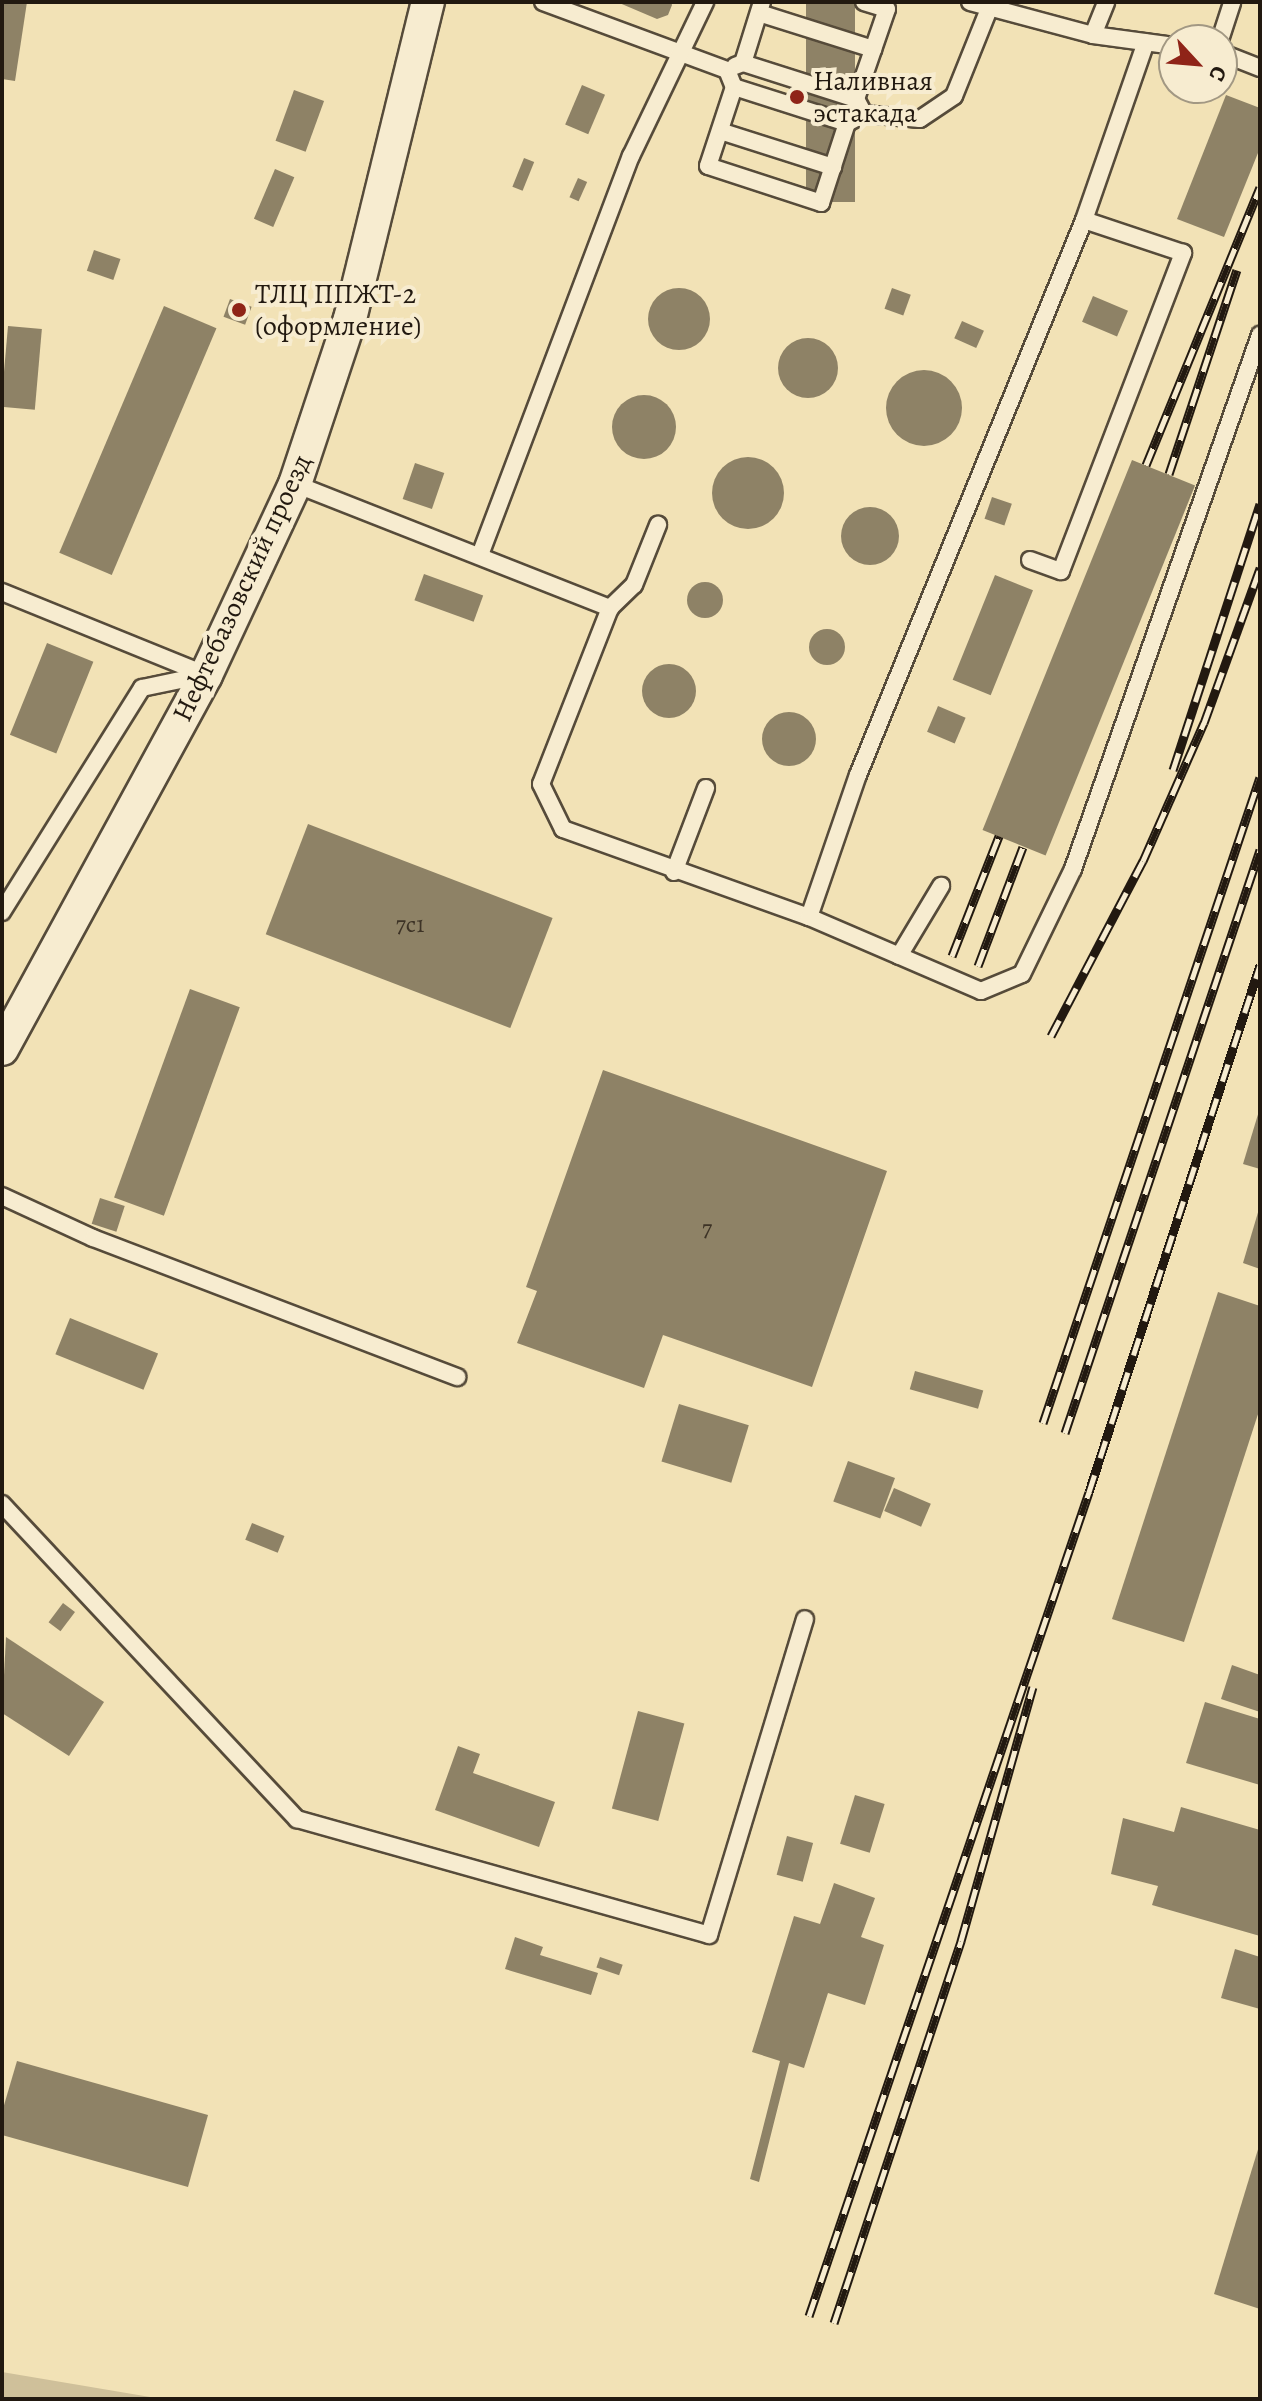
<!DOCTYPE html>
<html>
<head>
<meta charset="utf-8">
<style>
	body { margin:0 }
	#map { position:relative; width:1262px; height:2401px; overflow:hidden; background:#f2e2b6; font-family:Alegreya,serif }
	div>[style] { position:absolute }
	.green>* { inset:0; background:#cfc09a }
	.building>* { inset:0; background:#8e8266; transform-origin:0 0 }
	.round { border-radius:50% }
	.roads { filter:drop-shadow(2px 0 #564b3a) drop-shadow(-2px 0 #564b3a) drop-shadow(0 2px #564b3a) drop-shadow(0 -2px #564b3a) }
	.lane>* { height:16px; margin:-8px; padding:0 8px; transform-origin:8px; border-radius:8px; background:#f7ecd0 }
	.street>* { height:32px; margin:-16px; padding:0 16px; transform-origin:16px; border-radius:16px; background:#f7ecd0 }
	.rail>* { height:9px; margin-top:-4.5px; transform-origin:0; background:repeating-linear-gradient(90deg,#f7ecd0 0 18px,#221910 0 36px); box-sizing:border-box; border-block:2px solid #221910 }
	.dots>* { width:22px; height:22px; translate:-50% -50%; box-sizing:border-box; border:4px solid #f7ecd0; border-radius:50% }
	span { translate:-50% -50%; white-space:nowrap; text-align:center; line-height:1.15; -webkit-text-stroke:8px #f7ecd0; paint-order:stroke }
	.number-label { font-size:24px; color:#3d3326 }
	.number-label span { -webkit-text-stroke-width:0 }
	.poi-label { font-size:28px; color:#221910 }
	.left { translate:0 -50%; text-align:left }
	.street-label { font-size:28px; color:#221910 }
	.frame { position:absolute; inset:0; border:4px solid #221910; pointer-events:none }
	.north { position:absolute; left:1158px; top:24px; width:80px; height:80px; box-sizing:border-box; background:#f7ecd0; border:2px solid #a29883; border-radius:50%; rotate:116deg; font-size:22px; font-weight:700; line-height:32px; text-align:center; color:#221910 }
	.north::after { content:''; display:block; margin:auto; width:28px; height:36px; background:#8f2418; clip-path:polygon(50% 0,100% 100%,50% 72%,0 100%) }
</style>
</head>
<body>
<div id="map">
	<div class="green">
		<i style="clip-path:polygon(2px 2372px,162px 2399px,2px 2399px)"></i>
	</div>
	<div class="building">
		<i style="clip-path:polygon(2px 2px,27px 2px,15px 81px,2px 79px)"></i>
		<i style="clip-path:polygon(617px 2px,671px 2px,672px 5px,668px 15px,657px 19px)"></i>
		<i style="left:806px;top:2px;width:49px;height:200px"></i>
		<i style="left:582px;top:85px;width:25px;height:43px;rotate:23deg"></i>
		<i style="left:294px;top:90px;width:32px;height:54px;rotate:20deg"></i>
		<i style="clip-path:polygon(1226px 95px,1260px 108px,1260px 148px,1224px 237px,1177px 219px)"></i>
		<i style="left:524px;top:158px;width:11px;height:31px;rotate:22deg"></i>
		<i style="left:275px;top:169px;width:21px;height:54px;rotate:23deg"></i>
		<i style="left:578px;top:178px;width:10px;height:21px;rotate:24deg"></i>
		<i style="left:94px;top:250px;width:28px;height:22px;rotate:19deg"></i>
		<i style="left:892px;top:288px;width:20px;height:22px;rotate:20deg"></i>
		<i class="round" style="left:648px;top:288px;width:62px;height:62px"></i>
		<i style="left:1093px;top:296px;width:38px;height:28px;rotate:23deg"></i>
		<i style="left:230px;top:299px;width:23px;height:19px;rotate:20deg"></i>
		<i style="left:164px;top:306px;width:57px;height:268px;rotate:23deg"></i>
		<i style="left:962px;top:321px;width:24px;height:19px;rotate:24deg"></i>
		<i style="left:8px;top:326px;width:34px;height:81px;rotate:5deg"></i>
		<i class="round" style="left:778px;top:338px;width:60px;height:60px"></i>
		<i class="round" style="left:886px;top:370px;width:76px;height:76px"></i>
		<i class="round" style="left:612px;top:395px;width:64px;height:64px"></i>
		<i class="round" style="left:712px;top:457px;width:72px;height:72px"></i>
		<i style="left:1132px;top:460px;width:68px;height:399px;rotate:22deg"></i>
		<i style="left:415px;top:463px;width:31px;height:38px;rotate:19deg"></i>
		<i style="left:992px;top:497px;width:21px;height:23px;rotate:19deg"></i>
		<i class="round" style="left:841px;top:507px;width:58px;height:58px"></i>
		<i style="left:424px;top:574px;width:63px;height:28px;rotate:20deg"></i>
		<i style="left:995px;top:575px;width:41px;height:113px;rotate:22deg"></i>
		<i class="round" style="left:687px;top:582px;width:36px;height:36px"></i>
		<i class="round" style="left:809px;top:629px;width:36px;height:36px"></i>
		<i style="left:47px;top:643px;width:50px;height:99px;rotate:22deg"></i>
		<i class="round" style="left:642px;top:664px;width:54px;height:54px"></i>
		<i style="left:938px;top:706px;width:30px;height:28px;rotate:23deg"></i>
		<i class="round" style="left:762px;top:712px;width:54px;height:54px"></i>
		<i style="left:308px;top:824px;width:262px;height:118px;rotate:21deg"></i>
		<i style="left:190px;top:989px;width:53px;height:222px;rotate:20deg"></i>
		<i style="clip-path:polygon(603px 1070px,887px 1171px,812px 1387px,663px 1335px,644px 1388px,517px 1343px,537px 1291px,526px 1287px)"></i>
		<i style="clip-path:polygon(1259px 1111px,1260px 1111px,1260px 1169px,1243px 1164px)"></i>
		<i style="left:100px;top:1198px;width:26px;height:27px;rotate:18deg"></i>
		<i style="clip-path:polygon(1259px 1209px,1260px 1209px,1260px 1269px,1243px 1263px)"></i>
		<i style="clip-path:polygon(1218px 1292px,1260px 1306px,1260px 1408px,1184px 1642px,1112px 1619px)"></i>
		<i style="left:70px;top:1318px;width:95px;height:39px;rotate:22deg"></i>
		<i style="left:915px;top:1371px;width:71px;height:19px;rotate:16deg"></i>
		<i style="left:679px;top:1404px;width:73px;height:60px;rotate:17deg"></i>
		<i style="left:848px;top:1461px;width:50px;height:43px;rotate:20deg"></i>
		<i style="left:894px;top:1488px;width:40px;height:25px;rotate:23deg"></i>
		<i style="left:252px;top:1523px;width:35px;height:18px;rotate:22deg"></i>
		<i style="left:63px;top:1603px;width:15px;height:24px;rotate:37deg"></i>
		<i style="clip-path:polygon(6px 1637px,104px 1702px,69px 1756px,2px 1713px)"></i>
		<i style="clip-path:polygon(1232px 1665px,1260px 1675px,1260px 1712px,1221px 1699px)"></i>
		<i style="clip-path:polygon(1205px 1702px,1260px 1719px,1260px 1785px,1186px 1763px)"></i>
		<i style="left:638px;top:1711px;width:48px;height:101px;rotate:15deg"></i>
		<i style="clip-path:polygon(458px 1746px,480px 1754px,473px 1773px,555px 1802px,539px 1847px,435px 1810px)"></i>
		<i style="left:855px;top:1795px;width:31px;height:51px;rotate:17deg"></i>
		<i style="clip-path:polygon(1181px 1807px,1260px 1830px,1260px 1936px,1152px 1905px,1158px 1886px,1111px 1874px,1123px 1818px,1174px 1832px)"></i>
		<i style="left:787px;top:1836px;width:27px;height:40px;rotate:15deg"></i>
		<i style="clip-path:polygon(834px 1883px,875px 1898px,861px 1937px,884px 1945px,865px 2005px,828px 1993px,804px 2068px,789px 2063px,759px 2182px,750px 2179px,780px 2061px,752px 2052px,794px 1916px,820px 1924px)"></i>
		<i style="clip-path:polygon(515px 1937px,543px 1947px,540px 1955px,598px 1973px,591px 1995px,505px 1969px)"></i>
		<i style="clip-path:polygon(1235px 1949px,1260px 1957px,1260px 2009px,1221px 1998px)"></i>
		<i style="left:600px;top:1957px;width:24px;height:11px;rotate:19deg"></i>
		<i style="clip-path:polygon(17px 2061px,208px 2115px,188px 2187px,2px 2135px,2px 2112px)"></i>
		<i style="clip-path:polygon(1259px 2146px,1260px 2146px,1260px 2309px,1214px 2294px)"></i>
	</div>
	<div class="roads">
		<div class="lane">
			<i style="left:543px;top:2px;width:196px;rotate:20.3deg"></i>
			<i style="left:727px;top:70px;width:18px;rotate:68deg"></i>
			<i style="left:734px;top:87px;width:83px;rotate:108.2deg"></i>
			<i style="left:708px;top:166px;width:119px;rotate:18.1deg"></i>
			<i style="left:821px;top:203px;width:84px;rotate:-72deg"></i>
			<i style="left:847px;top:123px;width:19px;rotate:-28deg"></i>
			<i style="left:864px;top:114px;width:56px;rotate:5.1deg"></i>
			<i style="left:920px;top:119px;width:41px;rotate:-34.1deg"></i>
			<i style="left:954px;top:96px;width:94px;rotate:-68.1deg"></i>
			<i style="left:970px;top:2px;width:127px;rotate:15deg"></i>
			<i style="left:1093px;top:35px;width:82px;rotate:7.7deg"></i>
			<i style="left:759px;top:13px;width:120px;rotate:17.5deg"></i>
			<i style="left:1093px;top:35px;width:35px;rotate:-68deg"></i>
			<i style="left:1220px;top:40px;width:40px;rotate:-72deg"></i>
			<i style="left:1222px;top:53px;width:41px;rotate:21.5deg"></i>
			<i style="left:743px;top:63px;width:119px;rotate:17.7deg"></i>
			<i style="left:735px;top:66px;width:9px;rotate:-21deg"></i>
			<i style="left:743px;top:63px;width:64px;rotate:-72.7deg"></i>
			<i style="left:734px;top:87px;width:119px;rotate:17.7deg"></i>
			<i style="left:864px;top:114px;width:17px;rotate:-118deg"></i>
			<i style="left:856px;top:99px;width:95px;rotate:-71deg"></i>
			<i style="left:887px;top:9px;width:24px;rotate:-163deg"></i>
			<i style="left:720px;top:131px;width:119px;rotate:17.7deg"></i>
			<i style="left:295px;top:484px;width:339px;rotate:21.5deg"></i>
			<i style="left:610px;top:608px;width:189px;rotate:111.4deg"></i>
			<i style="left:541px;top:784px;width:50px;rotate:63.9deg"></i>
			<i style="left:563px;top:829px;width:261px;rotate:19.7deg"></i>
			<i style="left:809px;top:917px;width:187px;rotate:23.3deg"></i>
			<i style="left:981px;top:991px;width:44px;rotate:-22.5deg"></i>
			<i style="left:1022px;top:974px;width:117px;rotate:-64.1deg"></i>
			<i style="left:1073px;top:869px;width:566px;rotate:-70.7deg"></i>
			<i style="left:480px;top:555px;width:427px;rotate:-69.3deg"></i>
			<i style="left:631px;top:156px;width:171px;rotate:-64.3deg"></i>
			<i style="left:1030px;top:560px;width:33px;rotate:20deg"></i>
			<i style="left:1061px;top:571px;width:341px;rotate:-69deg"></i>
			<i style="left:1183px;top:253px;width:104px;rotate:-161.6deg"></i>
			<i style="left:1084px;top:220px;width:188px;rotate:-70.8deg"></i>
			<i style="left:2px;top:592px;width:220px;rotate:22.1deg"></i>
			<i style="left:610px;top:608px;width:33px;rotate:-44deg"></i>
			<i style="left:634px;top:585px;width:65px;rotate:-68.2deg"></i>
			<i style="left:674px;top:872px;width:90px;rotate:-69.1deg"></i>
			<i style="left:2px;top:912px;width:264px;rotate:-58deg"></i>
			<i style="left:142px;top:688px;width:63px;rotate:-11.8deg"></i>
			<i style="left:809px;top:917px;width:150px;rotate:-71deg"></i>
			<i style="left:858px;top:775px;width:599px;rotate:-67.84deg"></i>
			<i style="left:899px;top:956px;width:82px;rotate:-59deg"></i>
			<i style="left:2px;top:1196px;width:100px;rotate:24.8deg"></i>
			<i style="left:93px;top:1238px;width:390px;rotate:20.9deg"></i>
			<i style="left:2px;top:1504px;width:432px;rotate:46.9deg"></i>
			<i style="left:297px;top:1819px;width:428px;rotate:15.7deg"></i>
			<i style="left:709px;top:1935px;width:330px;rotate:-73.1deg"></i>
		</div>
		<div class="street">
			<i style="left:2px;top:1049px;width:426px;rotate:-61.4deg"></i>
			<i style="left:206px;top:675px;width:211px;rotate:-65deg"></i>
			<i style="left:295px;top:484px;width:174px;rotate:-71.6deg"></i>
			<i style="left:350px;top:319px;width:326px;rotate:-76.2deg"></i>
		</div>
	</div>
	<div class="rail">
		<i style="left:1146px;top:465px;width:300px;rotate:-67.7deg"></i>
		<i style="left:1169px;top:474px;width:215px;rotate:-71.6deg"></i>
		<i style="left:1173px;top:770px;width:280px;rotate:-71.9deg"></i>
		<i style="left:952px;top:956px;width:129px;rotate:-68.6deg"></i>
		<i style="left:978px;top:966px;width:127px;rotate:-69.3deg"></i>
		<i style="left:1051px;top:1036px;width:198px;rotate:-62.3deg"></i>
		<i style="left:1143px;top:861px;width:151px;rotate:-66.2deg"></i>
		<i style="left:1204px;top:723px;width:165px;rotate:-70.1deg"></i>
		<i style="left:1043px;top:1423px;width:681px;rotate:-71.43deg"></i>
		<i style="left:1065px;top:1433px;width:615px;rotate:-71.51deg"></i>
		<i style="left:809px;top:2316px;width:870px;rotate:-71.23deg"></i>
		<i style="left:1089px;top:1492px;width:554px;rotate:-72.02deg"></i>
		<i style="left:834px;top:2323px;width:403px;rotate:-71.6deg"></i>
		<i style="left:961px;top:1941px;width:264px;rotate:-74.2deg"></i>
	</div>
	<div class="dots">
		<i style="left:797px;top:97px;background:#8f2418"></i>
		<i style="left:239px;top:310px;background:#8f2418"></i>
	</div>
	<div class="number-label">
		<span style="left:410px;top:925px">7с1</span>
		<span style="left:707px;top:1229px">7</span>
	</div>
	<div class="poi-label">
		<span class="left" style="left:813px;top:97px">Наливная<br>эстакада</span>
		<span class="left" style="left:255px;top:310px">ТЛЦ ППЖТ-2<br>(оформление)</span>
	</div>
	<div class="street-label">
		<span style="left:242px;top:588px;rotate:-65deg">Нефтебазовский проезд</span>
	</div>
	<div class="frame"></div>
	<div class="north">С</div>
</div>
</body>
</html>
